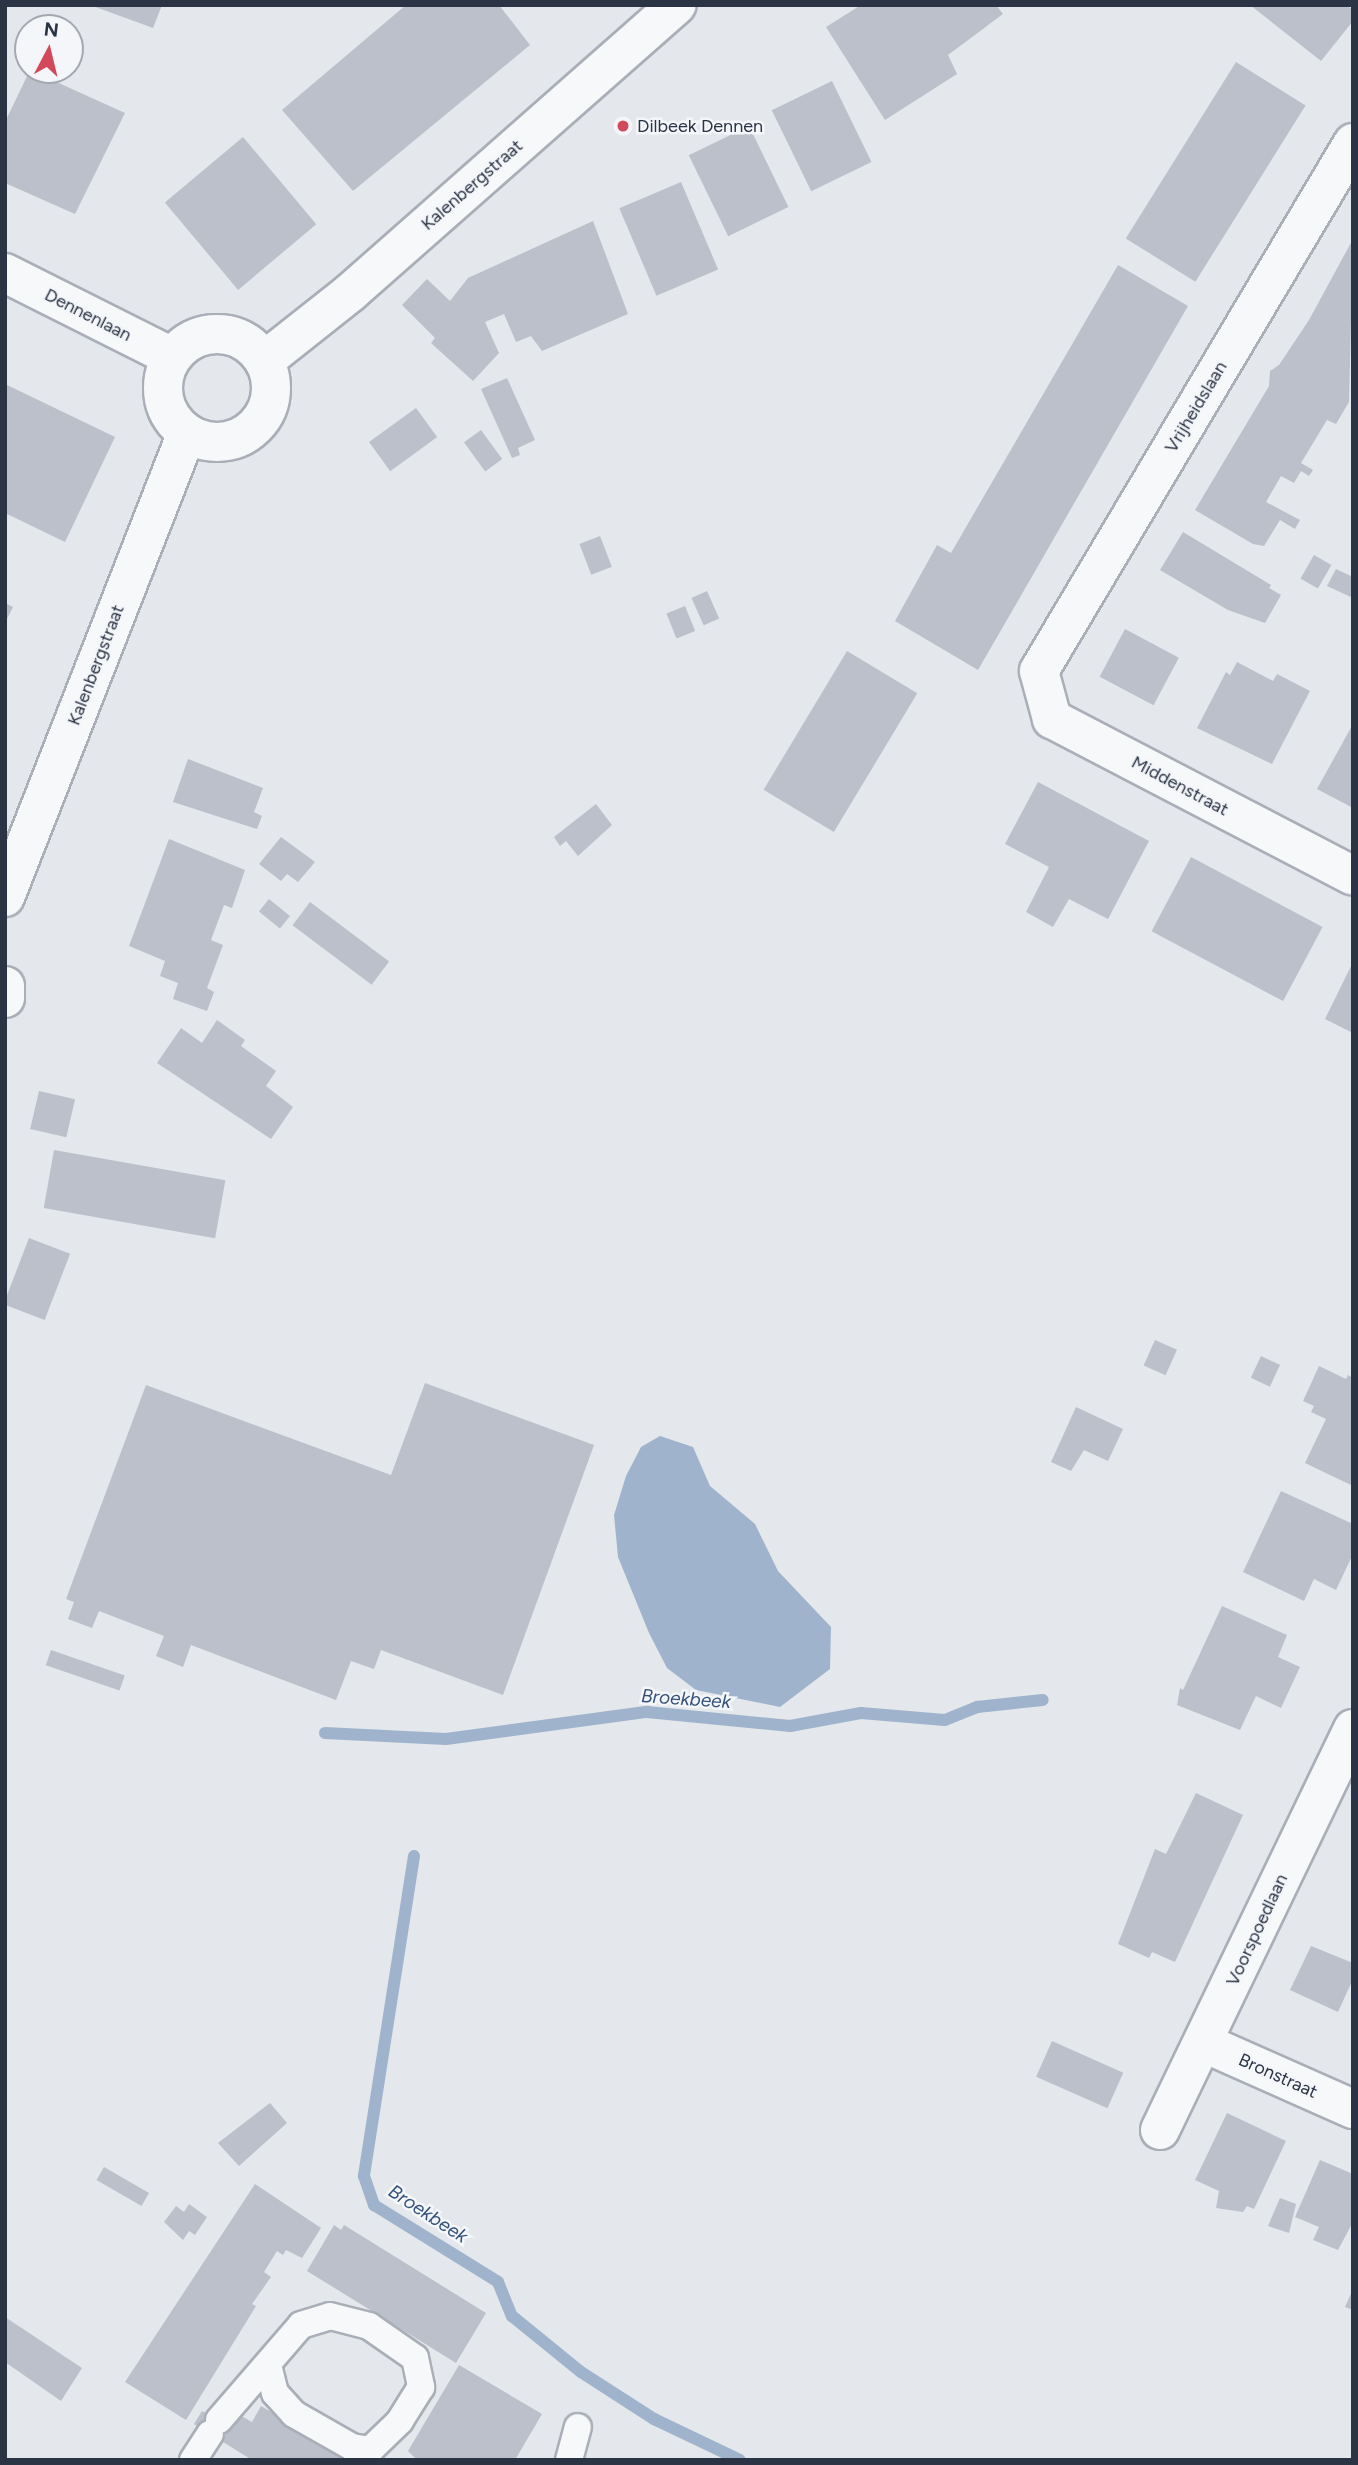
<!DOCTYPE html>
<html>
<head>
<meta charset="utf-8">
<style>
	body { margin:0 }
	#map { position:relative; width:1358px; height:2465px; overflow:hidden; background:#e4e7ec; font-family:Figtree,sans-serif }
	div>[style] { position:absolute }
	.water>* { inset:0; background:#9fb4cc }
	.stream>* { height:12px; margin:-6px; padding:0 6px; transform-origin:6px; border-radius:6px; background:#9fb4cc }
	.building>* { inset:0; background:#bbc0ca; transform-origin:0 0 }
	.roads { filter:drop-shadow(2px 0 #a9aeb7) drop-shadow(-2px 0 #a9aeb7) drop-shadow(0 2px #a9aeb7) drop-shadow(0 -2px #a9aeb7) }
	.lane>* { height:26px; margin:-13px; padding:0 13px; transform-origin:13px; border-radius:13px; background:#f7f8fa }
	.street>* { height:38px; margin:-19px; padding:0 19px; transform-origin:19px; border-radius:19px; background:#f7f8fa }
	.street>.ring { margin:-19px; padding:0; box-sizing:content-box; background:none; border:38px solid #f7f8fa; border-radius:50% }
	.dots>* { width:19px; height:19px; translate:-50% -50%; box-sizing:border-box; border:4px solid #f4f6f9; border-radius:50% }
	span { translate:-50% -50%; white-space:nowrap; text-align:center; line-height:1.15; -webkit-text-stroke:5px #f4f6f9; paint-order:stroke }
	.poi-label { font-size:18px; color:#2b3445 }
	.left { translate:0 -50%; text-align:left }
	.street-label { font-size:18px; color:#2b3445 }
	.water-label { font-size:19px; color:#34527a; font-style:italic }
	.frame { position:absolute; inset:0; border:7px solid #2b3445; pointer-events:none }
	.north { position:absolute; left:14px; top:14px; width:70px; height:70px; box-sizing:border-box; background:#f4f6f9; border:2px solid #a4a8b1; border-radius:50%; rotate:7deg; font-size:19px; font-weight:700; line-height:28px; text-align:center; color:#2b3445 }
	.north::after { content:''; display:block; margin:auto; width:24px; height:32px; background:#d1495b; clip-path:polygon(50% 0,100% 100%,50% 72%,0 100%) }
</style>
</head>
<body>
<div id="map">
	<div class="water">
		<i style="clip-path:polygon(660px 1436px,693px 1447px,710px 1486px,755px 1524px,778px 1571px,831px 1627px,830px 1669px,780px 1707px,696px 1690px,667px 1668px,649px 1633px,618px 1557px,614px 1515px,626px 1476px,641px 1447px)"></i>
	</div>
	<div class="stream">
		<i style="left:325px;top:1733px;width:121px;rotate:2.8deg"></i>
		<i style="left:446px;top:1739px;width:203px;rotate:-7.7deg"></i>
		<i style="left:647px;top:1712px;width:144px;rotate:5.6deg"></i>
		<i style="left:790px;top:1726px;width:72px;rotate:-10.4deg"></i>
		<i style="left:861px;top:1713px;width:84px;rotate:4.8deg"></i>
		<i style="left:945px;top:1720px;width:35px;rotate:-22deg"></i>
		<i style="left:977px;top:1707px;width:66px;rotate:-6.1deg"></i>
		<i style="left:414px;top:1856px;width:324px;rotate:98.9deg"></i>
		<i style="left:364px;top:2176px;width:31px;rotate:71deg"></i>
		<i style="left:374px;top:2205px;width:146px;rotate:31.8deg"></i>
		<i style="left:498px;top:2282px;width:37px;rotate:68deg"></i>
		<i style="left:512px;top:2316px;width:89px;rotate:39.1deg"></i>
		<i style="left:581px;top:2372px;width:87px;rotate:32.8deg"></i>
		<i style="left:654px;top:2419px;width:95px;rotate:25.5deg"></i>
	</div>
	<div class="building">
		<i style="clip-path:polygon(90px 5px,162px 5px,153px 28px)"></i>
		<i style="clip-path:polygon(406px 5px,499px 5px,530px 45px,353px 191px,282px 110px)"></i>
		<i style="clip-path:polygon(861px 5px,996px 5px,1003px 14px,948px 55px,957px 74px,885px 120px,826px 27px)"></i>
		<i style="clip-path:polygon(1250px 5px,1346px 5px,1353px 10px,1353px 21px,1321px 61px)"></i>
		<i style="left:1236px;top:62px;width:82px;height:208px;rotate:32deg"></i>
		<i style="clip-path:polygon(30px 70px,125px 113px,75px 214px,5px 183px,5px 122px)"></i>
		<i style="left:832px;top:81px;width:90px;height:67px;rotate:64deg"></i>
		<i style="left:749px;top:126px;width:90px;height:67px;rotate:64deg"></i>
		<i style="left:243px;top:137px;width:114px;height:102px;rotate:50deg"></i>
		<i style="left:681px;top:182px;width:95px;height:67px;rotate:67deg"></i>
		<i style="clip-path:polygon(593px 221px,628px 314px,542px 351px,531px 336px,516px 342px,504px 314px,485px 322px,499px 353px,473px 381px,431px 343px,435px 338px,402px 305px,427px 279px,450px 301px,468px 278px)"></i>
		<i style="clip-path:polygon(1353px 239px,1349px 402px,1336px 424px,1327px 420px,1301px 463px,1313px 470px,1309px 476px,1301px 471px,1294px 483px,1281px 476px,1266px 502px,1300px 520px,1295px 529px,1280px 520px,1264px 546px,1253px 544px,1195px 510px,1269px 386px,1270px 371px,1279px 365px,1309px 320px)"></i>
		<i style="clip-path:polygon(1118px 265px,1188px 306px,978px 670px,895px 621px,937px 545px,951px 553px)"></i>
		<i style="clip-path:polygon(507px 378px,535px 440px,518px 448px,520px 455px,512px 458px,481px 389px)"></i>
		<i style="clip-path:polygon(5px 384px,115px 437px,65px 542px,5px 513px)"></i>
		<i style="left:416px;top:408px;width:36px;height:58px;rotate:54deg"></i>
		<i style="left:481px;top:430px;width:36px;height:21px;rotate:54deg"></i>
		<i style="clip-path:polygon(1183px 532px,1271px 585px,1269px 588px,1281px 595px,1265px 623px,1228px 610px,1160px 570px)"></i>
		<i style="left:600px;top:536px;width:33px;height:22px;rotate:69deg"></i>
		<i style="left:1314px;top:555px;width:20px;height:27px;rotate:30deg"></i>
		<i style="clip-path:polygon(1336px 569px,1353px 577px,1353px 598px,1327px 586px)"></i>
		<i style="left:707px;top:591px;width:30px;height:17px;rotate:66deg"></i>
		<i style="clip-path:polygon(5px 603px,13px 607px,5px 623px)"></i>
		<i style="left:685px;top:606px;width:27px;height:20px;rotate:68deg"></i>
		<i style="left:1125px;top:629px;width:61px;height:54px;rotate:28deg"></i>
		<i style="left:847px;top:651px;width:82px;height:162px;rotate:31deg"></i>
		<i style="clip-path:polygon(1237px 662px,1273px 681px,1277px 674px,1310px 691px,1272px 764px,1197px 728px,1226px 672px,1230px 675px)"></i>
		<i style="clip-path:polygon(1353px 724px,1353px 808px,1317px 789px)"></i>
		<i style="clip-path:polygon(188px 759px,263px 788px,254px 812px,262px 816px,257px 829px,173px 802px)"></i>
		<i style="clip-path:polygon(1038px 782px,1149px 841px,1108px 919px,1069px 899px,1053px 927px,1026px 912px,1049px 867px,1005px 844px)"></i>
		<i style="clip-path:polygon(596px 804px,612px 825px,578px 856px,566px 841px,560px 846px,554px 837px)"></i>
		<i style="clip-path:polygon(281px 837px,315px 862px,298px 882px,287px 874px,281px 881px,259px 864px)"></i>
		<i style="clip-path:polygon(169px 839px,245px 870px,232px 908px,224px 905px,211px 940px,223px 945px,207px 988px,214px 992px,207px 1011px,173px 999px,178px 983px,160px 976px,165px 961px,129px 946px)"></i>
		<i style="left:1191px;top:857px;width:149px;height:84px;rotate:28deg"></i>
		<i style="left:269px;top:899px;width:27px;height:16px;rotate:39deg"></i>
		<i style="left:310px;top:902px;width:99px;height:29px;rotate:37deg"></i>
		<i style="clip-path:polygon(1353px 962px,1353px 1033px,1325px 1019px)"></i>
		<i style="clip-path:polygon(217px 1020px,245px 1040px,241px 1046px,276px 1071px,266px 1086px,293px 1107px,271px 1139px,157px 1063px,181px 1028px,202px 1043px)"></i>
		<i style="left:39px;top:1091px;width:37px;height:39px;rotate:13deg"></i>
		<i style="left:54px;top:1150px;width:174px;height:59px;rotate:10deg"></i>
		<i style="left:29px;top:1238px;width:44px;height:71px;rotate:21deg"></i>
		<i style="left:1155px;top:1340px;width:24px;height:28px;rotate:24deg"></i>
		<i style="left:1261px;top:1356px;width:21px;height:24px;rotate:25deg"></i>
		<i style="clip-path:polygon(1319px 1366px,1346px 1379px,1348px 1375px,1353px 1378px,1353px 1486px,1305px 1463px,1326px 1419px,1311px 1412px,1314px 1406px,1303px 1401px)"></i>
		<i style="clip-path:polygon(425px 1383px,594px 1445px,503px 1695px,381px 1650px,374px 1669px,351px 1661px,336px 1700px,191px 1645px,183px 1667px,156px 1656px,164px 1636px,99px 1611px,92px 1628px,68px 1619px,74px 1602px,66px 1599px,146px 1385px,391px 1475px)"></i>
		<i style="clip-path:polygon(1076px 1407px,1123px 1429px,1108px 1461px,1084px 1450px,1071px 1471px,1051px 1462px)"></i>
		<i style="clip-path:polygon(1281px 1491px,1353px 1524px,1353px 1554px,1336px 1590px,1314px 1579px,1304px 1601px,1243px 1572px)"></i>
		<i style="clip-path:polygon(1222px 1606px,1287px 1635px,1278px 1657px,1300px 1667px,1281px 1708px,1256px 1696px,1240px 1730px,1177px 1705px,1180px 1688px,1183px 1690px)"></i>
		<i style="left:51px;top:1650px;width:78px;height:16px;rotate:19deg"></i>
		<i style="clip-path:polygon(1196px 1793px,1243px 1815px,1175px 1962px,1152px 1952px,1149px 1958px,1118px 1944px,1155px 1849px,1166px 1854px)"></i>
		<i style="clip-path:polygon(1311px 1946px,1353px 1963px,1353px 1979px,1338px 2012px,1290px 1990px)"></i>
		<i style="left:1052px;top:2041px;width:78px;height:39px;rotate:24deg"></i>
		<i style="clip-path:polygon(270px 2103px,287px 2123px,239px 2166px,218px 2143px)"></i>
		<i style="clip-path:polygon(1227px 2113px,1286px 2141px,1254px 2209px,1247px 2206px,1243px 2212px,1216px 2208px,1219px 2191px,1195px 2180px)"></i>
		<i style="clip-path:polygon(1320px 2160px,1353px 2174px,1353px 2222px,1338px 2250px,1313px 2240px,1319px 2227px,1295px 2217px)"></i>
		<i style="left:104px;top:2167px;width:52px;height:15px;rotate:30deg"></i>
		<i style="clip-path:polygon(255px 2184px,321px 2228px,302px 2258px,286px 2250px,283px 2255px,277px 2251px,264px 2272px,271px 2277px,252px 2304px,256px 2306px,186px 2420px,125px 2382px)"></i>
		<i style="clip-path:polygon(1280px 2198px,1296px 2204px,1289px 2233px,1268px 2226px)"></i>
		<i style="clip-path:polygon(189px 2204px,207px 2217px,195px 2235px,189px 2231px,183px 2240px,164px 2222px,176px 2206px,184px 2212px)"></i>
		<i style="clip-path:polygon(334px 2225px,341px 2230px,344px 2225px,486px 2313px,456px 2363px,307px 2271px)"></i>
		<i style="clip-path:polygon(1353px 2289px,1353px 2310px,1345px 2307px)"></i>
		<i style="clip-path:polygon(5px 2317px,82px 2368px,61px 2401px,5px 2362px)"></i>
		<i style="clip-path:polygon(459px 2365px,542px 2414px,515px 2460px,417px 2460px,408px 2451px)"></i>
		<i style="clip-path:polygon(261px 2406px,352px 2460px,252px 2460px,194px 2424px,202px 2411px,219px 2420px,236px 2413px,252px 2422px)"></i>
	</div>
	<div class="roads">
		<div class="lane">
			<i style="left:219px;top:2420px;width:125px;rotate:-49.2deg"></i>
			<i style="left:301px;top:2325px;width:30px;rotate:-17deg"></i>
			<i style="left:330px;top:2316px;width:40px;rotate:14.4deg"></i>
			<i style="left:369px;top:2326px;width:56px;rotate:34.8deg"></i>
			<i style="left:415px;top:2358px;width:30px;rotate:78deg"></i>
			<i style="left:421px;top:2387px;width:40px;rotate:122deg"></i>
			<i style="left:400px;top:2421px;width:42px;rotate:136deg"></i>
			<i style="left:370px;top:2450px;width:18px;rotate:-171deg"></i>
			<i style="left:352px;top:2447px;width:67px;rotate:-150.4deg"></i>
			<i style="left:294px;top:2414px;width:28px;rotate:-132deg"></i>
			<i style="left:275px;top:2393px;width:29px;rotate:-104deg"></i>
			<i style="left:193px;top:2460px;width:31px;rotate:-57deg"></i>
			<i style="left:569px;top:2460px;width:34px;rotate:-75deg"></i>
		</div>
		<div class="street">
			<i style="left:1353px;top:143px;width:614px;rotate:120.74deg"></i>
			<i style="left:1039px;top:671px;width:50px;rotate:74.8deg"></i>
			<i style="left:1052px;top:719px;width:339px;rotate:27.5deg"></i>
			<i style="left:5px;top:273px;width:187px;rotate:26.7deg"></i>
			<i class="ring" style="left:163px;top:334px;width:70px;height:70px"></i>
			<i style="left:264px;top:361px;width:111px;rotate:-38.4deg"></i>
			<i style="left:351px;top:292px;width:434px;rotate:-41.4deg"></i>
			<i style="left:5px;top:897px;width:498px;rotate:-68.6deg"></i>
			<i style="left:5px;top:986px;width:12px;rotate:90deg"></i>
			<i style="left:1204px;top:2043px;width:163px;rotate:23.9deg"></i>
			<i style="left:1160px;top:2130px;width:445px;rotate:-64.3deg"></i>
		</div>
	</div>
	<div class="dots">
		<i style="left:623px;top:126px;background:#d1495b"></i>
	</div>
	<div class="poi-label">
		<span class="left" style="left:637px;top:126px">Dilbeek Dennen</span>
	</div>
	<div class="street-label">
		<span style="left:472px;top:185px;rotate:-41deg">Kalenbergstraat</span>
		<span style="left:88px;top:315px;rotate:27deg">Dennenlaan</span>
		<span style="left:1196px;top:407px;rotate:-59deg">Vrijheidslaan</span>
		<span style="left:96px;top:665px;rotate:-69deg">Kalenbergstraat</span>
		<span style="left:1180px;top:786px;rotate:28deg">Middenstraat</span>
		<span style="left:1257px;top:1930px;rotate:-65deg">Voorspoedlaan</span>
		<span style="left:1278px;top:2076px;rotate:24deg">Bronstraat</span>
	</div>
	<div class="water-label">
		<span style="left:686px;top:1699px;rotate:4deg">Broekbeek</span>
		<span style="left:428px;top:2214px;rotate:33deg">Broekbeek</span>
	</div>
	<div class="frame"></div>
	<div class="north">N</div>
</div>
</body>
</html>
